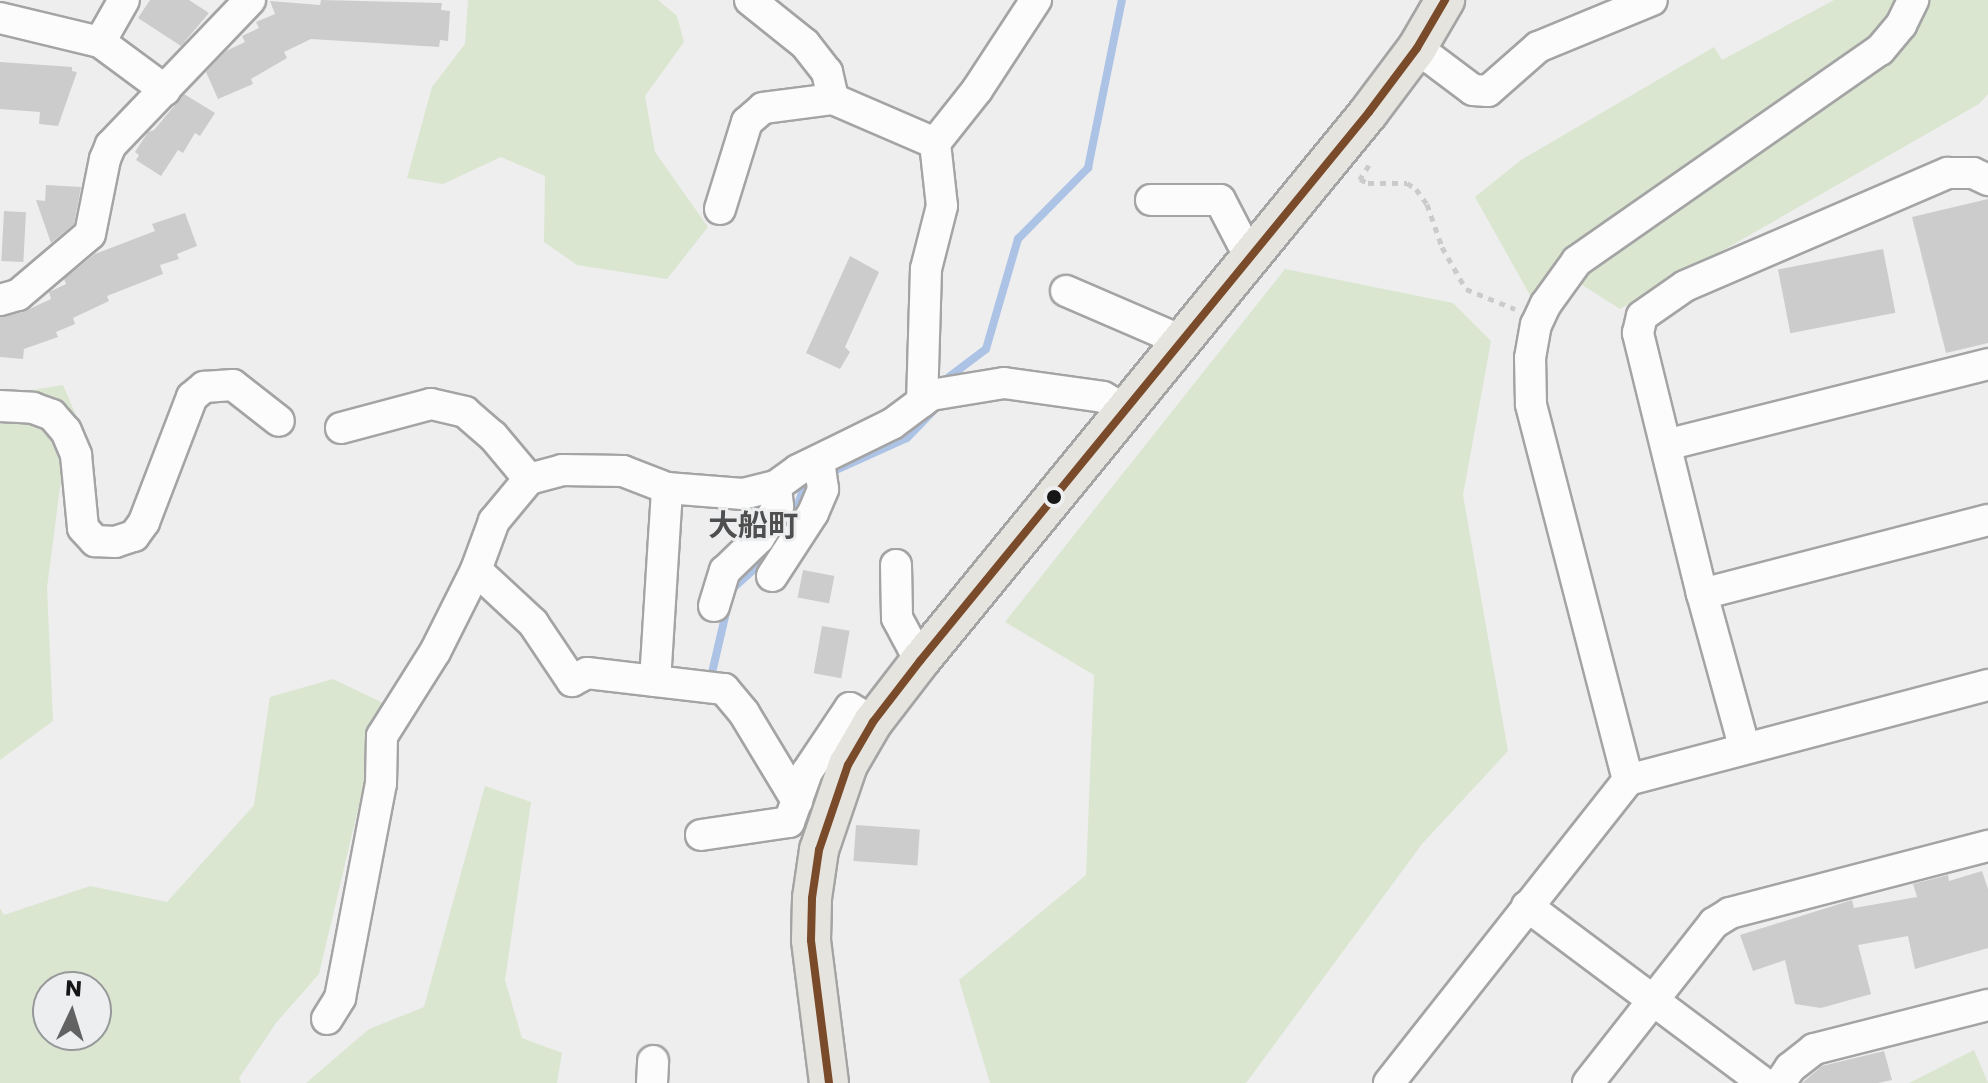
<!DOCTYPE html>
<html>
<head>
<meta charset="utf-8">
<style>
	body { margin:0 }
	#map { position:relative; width:1988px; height:1083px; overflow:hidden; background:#eee; font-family:Poppins,"Noto Sans JP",sans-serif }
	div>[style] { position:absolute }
	.green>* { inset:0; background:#dae6d0 }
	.stream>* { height:8px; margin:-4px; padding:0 4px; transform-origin:4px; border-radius:4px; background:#acc3e5 }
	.building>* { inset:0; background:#ccc; transform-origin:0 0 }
	.path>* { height:5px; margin-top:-2.5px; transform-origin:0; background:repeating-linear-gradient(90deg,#cbcbcc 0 6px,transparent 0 12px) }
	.roads { filter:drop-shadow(2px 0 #a4a4a5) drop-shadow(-2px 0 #a4a4a5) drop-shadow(0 2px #a4a4a5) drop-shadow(0 -2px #a4a4a5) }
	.minor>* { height:30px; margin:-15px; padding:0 15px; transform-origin:15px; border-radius:15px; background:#fcfcfc }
	.major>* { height:38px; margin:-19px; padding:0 19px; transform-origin:19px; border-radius:19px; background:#e6e4de }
	.bus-1>* { height:8px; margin:-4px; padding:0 4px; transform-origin:4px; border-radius:4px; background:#7a4b2a }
	.dots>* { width:22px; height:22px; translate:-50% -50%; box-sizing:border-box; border:4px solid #edeeef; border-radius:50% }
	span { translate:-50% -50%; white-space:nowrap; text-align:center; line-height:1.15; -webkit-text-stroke:6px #edeeef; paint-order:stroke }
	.neighbourhood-label { font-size:30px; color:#4f4f50; font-weight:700 }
	.north { position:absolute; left:32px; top:971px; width:80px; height:80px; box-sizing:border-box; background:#edeeef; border:2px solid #979899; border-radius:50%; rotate:4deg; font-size:22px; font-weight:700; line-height:32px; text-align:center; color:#161617 }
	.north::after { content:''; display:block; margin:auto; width:28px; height:36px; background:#626262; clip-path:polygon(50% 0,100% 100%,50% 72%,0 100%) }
</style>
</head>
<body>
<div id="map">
	<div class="green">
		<i style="clip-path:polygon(468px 0,658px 0,677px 16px,684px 42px,645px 96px,655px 152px,708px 227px,667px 279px,577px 265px,544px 242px,545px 176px,501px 157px,443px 184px,407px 178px,432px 87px,465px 44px)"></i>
		<i style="clip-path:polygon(1834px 0,1988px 0,1988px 94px,1979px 104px,1620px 309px,1576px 281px,1535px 304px,1475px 197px,1521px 160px,1714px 47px,1722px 60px)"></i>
		<i style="clip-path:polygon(1285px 269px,1453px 303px,1491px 341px,1463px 495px,1508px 751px,1422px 844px,1246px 1083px,990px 1083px,959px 980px,1086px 875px,1094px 675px,1005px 622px)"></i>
		<i style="clip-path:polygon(63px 385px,81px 427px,62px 472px,47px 588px,53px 721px,0 760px,0 395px)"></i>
		<i style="clip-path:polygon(evenodd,333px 679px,383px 703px,319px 974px,276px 1023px,239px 1078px,241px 1083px,0 1083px,0 908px,4px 915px,90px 886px,167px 902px,254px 805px,270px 697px,333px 679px,48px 987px,96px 987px,96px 1035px,48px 1035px,48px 987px)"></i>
		<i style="clip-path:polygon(485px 786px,531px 802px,505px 980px,522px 1038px,562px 1053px,557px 1083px,306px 1083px,369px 1029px,424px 1007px)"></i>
		<i style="clip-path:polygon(1974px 1050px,1988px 1083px,1909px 1083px)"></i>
	</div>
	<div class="stream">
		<i style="left:945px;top:386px;width:10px;rotate:-66deg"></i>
		<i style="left:949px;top:377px;width:46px;rotate:-37.1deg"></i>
		<i style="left:986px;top:349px;width:115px;rotate:-73.8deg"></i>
		<i style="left:1018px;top:239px;width:100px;rotate:-45.4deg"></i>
		<i style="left:1088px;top:168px;width:171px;rotate:-78.6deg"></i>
		<i style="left:829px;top:473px;width:85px;rotate:-24.2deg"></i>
		<i style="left:907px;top:438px;width:40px;rotate:-46deg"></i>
		<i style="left:731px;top:590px;width:43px;rotate:-42.2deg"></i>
		<i style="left:763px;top:561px;width:56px;rotate:-55.2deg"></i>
		<i style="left:795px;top:515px;width:34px;rotate:-73deg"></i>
		<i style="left:805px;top:482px;width:7px;rotate:-16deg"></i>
		<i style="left:711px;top:677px;width:71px;rotate:-76.9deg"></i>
	</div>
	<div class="building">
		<i style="clip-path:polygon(150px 0,189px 0,209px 13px,181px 46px,138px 18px)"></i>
		<i style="clip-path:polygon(321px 0,442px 3px,441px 10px,450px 11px,448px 41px,440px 40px,439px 47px,311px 39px,284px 52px,287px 58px,251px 79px,253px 84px,218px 99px,206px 72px,226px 51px,245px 42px,242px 36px,259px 28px,256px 22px,275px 14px,270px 1px,320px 5px)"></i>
		<i style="clip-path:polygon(0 62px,72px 67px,72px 71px,77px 72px,58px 126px,39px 124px,40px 112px,0 109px)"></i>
		<i style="clip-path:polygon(184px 94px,215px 113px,200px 136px,195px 133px,183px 153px,178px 150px,161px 176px,136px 160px,139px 155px,135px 152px,148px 132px,154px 130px)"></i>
		<i style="clip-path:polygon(46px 185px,81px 187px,74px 224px,51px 243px,36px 200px,45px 201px)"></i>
		<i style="clip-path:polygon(1988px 199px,1988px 343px,1946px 353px,1912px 217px)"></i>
		<i style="left:4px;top:211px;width:22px;height:50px;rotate:3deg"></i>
		<i style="clip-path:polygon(185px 213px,197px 246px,177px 254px,179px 259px,160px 265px,163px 274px,107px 296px,109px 301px,73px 318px,75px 324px,56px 332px,58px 337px,24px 349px,23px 359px,0 357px,0 317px,23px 312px,51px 299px,49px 292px,66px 284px,64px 279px,95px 254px,155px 231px,152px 224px)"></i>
		<i style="left:1883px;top:249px;width:65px;height:107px;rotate:79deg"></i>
		<i style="clip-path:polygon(850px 256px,879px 272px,845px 347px,850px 352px,840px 369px,806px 353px)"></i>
		<i style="left:803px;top:570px;width:32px;height:28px;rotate:11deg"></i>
		<i style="left:822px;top:626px;width:28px;height:48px;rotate:10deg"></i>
		<i style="left:856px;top:825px;width:64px;height:36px;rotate:4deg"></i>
		<i style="clip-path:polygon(1982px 871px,1988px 889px,1988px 948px,1915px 969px,1908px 936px,1858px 945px,1871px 994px,1821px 1008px,1795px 1004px,1785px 960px,1753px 971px,1740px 935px,1852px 900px,1854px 908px,1917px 897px,1913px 884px,1948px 875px,1949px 881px)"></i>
		<i style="clip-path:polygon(1884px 1051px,1892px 1080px,1878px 1083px,1802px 1083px,1822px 1066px)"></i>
	</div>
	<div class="path">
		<i style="left:1369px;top:165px;width:17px;rotate:123deg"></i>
		<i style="left:1360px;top:179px;width:9px;rotate:27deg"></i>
		<i style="left:1368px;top:183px;width:39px"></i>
		<i style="left:1407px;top:183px;width:11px;rotate:34deg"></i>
		<i style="left:1416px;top:189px;width:19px;rotate:54deg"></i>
		<i style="left:1427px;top:204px;width:46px;rotate:70.8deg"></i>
		<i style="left:1442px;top:247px;width:48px;rotate:60.3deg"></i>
		<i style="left:1466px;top:289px;width:53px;rotate:22.2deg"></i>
	</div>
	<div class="roads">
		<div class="minor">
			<i style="left:750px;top:0;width:70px;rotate:38.7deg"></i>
			<i style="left:805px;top:44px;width:36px;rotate:52deg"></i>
			<i style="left:827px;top:72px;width:28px;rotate:77deg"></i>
			<i style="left:0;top:18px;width:103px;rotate:13.5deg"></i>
			<i style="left:100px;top:42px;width:81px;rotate:36.4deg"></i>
			<i style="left:100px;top:42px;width:48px;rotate:-60.3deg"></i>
			<i style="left:1417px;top:48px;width:70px;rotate:36.9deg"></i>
			<i style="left:1473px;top:90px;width:15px;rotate:4deg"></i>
			<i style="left:1488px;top:91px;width:67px;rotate:-41.3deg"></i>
			<i style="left:1538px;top:47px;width:123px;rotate:-22.4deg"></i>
			<i style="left:935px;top:143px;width:68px;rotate:-51.6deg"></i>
			<i style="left:977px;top:90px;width:108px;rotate:-56.8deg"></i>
			<i style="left:1151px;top:200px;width:69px"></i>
			<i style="left:1220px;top:200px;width:63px;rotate:62.6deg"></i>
			<i style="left:720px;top:209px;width:91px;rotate:-72.8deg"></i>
			<i style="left:747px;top:122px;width:21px;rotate:-41deg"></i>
			<i style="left:763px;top:108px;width:71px;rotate:-7.3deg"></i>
			<i style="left:833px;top:99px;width:111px;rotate:23.3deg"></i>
			<i style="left:935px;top:143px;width:63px;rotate:83.7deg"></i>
			<i style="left:942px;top:206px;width:65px;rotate:104.3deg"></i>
			<i style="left:926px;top:269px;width:133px;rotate:91.7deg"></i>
			<i style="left:1066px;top:291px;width:124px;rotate:23.3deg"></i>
			<i style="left:0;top:300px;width:19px;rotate:-16deg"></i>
			<i style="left:18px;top:295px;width:94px;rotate:-40.3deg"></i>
			<i style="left:90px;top:234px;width:76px;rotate:-78.7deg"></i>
			<i style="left:105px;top:159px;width:15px;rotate:-67deg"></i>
			<i style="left:111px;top:145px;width:201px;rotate:-46.2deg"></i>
			<i style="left:0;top:406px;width:33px;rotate:3deg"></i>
			<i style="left:33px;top:408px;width:20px;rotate:20deg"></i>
			<i style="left:52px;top:415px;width:21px;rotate:49deg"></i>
			<i style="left:66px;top:431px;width:26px;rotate:67deg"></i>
			<i style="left:76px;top:455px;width:73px;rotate:84.5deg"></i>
			<i style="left:83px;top:528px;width:18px;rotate:47deg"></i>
			<i style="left:95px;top:541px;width:20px;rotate:3deg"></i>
			<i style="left:115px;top:542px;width:20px;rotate:-18deg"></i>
			<i style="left:134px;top:536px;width:17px;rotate:-54deg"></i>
			<i style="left:144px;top:522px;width:134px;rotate:-69deg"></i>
			<i style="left:192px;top:397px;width:16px;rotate:-40deg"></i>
			<i style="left:204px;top:387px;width:29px;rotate:-4deg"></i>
			<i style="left:233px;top:385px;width:58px;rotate:38deg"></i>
			<i style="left:341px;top:428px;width:93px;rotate:-14.9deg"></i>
			<i style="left:431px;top:404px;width:35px;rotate:13deg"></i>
			<i style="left:465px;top:412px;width:37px;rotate:41deg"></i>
			<i style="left:493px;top:436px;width:56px;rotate:50.1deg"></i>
			<i style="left:529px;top:479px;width:34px;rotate:-15deg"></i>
			<i style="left:562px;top:470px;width:61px;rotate:0.9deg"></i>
			<i style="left:623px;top:471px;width:47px;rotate:21.1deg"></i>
			<i style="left:667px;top:488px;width:76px;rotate:4.5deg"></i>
			<i style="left:743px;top:494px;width:34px;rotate:-14deg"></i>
			<i style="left:776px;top:486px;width:27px;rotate:-36deg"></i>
			<i style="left:798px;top:470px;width:105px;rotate:-26.1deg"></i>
			<i style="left:892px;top:424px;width:49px;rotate:-36.6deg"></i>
			<i style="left:931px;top:395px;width:74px;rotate:-9.3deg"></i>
			<i style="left:1004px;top:383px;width:100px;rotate:8deg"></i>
			<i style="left:1103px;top:397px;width:25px;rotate:29deg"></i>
			<i style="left:1666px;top:445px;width:332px;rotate:-14.1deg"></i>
			<i style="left:896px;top:565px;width:53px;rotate:88.9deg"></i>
			<i style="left:897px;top:618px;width:49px;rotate:61.9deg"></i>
			<i style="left:476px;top:570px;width:78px;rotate:42.9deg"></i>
			<i style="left:533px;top:623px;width:70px;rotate:56.1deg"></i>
			<i style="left:572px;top:681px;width:17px;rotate:-28deg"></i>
			<i style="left:587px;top:673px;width:138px;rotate:6.7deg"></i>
			<i style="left:724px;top:689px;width:31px;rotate:50deg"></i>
			<i style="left:744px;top:713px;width:103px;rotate:58.9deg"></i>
			<i style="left:772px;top:576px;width:75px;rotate:-56.9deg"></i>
			<i style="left:813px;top:513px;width:26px;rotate:-67deg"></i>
			<i style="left:823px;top:489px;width:29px;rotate:-98deg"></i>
			<i style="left:1702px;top:594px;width:295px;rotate:-14.5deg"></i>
			<i style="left:714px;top:606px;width:37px;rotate:-73deg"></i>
			<i style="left:725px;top:571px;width:47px;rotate:-44.1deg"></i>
			<i style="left:759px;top:538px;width:37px;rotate:-59deg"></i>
			<i style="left:778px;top:506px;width:20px;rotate:-96deg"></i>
			<i style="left:655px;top:681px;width:193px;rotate:-86.4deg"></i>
			<i style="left:1744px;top:746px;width:158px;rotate:-105.4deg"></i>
			<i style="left:1702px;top:594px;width:269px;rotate:-103.8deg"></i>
			<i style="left:1638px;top:333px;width:17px;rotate:-77deg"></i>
			<i style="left:1642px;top:316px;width:52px;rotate:-34.9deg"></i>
			<i style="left:1685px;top:286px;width:286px;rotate:-23.3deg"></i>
			<i style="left:1948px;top:173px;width:25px"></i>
			<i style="left:1973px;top:173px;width:17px;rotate:25deg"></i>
			<i style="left:1628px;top:780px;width:388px;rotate:-104.5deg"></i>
			<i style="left:1531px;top:404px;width:46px;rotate:-91.2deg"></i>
			<i style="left:1530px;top:358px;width:34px;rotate:-80deg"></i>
			<i style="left:1536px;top:325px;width:23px;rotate:-65deg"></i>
			<i style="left:1546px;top:304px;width:53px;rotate:-54.2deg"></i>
			<i style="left:1577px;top:261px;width:369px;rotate:-34.9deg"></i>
			<i style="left:1880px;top:50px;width:33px;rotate:-50deg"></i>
			<i style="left:1901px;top:25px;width:28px;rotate:-64deg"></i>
			<i style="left:701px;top:835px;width:89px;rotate:-8.4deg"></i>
			<i style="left:789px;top:822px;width:53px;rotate:-70.2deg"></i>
			<i style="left:807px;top:772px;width:77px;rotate:-56.1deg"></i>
			<i style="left:850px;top:708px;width:27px;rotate:31deg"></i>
			<i style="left:1527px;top:906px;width:296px;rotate:36.8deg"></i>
			<i style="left:327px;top:1019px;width:25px;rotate:-58deg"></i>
			<i style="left:340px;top:998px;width:218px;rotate:-79.2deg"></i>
			<i style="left:381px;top:784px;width:48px;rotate:-88.8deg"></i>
			<i style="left:382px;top:736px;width:99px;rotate:-57.8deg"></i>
			<i style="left:435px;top:652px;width:92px;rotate:-63.4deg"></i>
			<i style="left:476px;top:570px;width:52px;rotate:-69.8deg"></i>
			<i style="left:494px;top:521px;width:55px;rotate:-50.2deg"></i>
			<i style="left:652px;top:1083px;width:22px;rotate:-87deg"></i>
			<i style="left:1389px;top:1083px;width:386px;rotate:-51.7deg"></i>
			<i style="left:1628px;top:780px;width:372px;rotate:-14.8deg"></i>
			<i style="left:1588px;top:1083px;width:204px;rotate:-51.8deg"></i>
			<i style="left:1714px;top:923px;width:19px;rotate:-32deg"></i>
			<i style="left:1730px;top:913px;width:267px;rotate:-14.6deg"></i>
			<i style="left:1780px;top:1083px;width:18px;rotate:-56deg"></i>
			<i style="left:1790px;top:1068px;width:31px;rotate:-38deg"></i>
			<i style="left:1814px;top:1049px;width:179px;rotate:-14.2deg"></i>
		</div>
		<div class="major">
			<i style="left:829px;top:1083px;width:144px;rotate:-97.2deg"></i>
			<i style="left:811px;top:940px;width:42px;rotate:-88.6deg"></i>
			<i style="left:812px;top:898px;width:49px;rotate:-81.7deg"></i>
			<i style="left:819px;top:850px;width:90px;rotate:-71.2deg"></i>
			<i style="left:848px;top:765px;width:50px;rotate:-59.8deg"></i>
			<i style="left:873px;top:722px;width:77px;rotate:-52.4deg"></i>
			<i style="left:920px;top:661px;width:709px;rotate:-50.72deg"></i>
			<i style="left:1369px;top:112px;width:80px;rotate:-53.1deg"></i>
			<i style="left:1417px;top:48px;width:56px;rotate:-59.7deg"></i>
		</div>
	</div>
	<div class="bus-1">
		<i style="left:829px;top:1083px;width:144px;rotate:-97.2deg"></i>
		<i style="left:811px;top:940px;width:42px;rotate:-88.6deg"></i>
		<i style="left:812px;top:898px;width:49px;rotate:-81.7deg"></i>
		<i style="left:819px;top:850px;width:90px;rotate:-71.2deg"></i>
		<i style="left:848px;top:765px;width:50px;rotate:-59.8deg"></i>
		<i style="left:873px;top:722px;width:77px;rotate:-52.4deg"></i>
		<i style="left:920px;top:661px;width:709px;rotate:-50.72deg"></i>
		<i style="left:1369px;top:112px;width:80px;rotate:-53.1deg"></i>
		<i style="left:1417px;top:48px;width:56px;rotate:-59.7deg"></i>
	</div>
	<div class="dots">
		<i style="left:1054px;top:497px;background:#161617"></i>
	</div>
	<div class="neighbourhood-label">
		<span style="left:753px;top:526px">大船町</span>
	</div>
	<div class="north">N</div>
</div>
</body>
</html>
